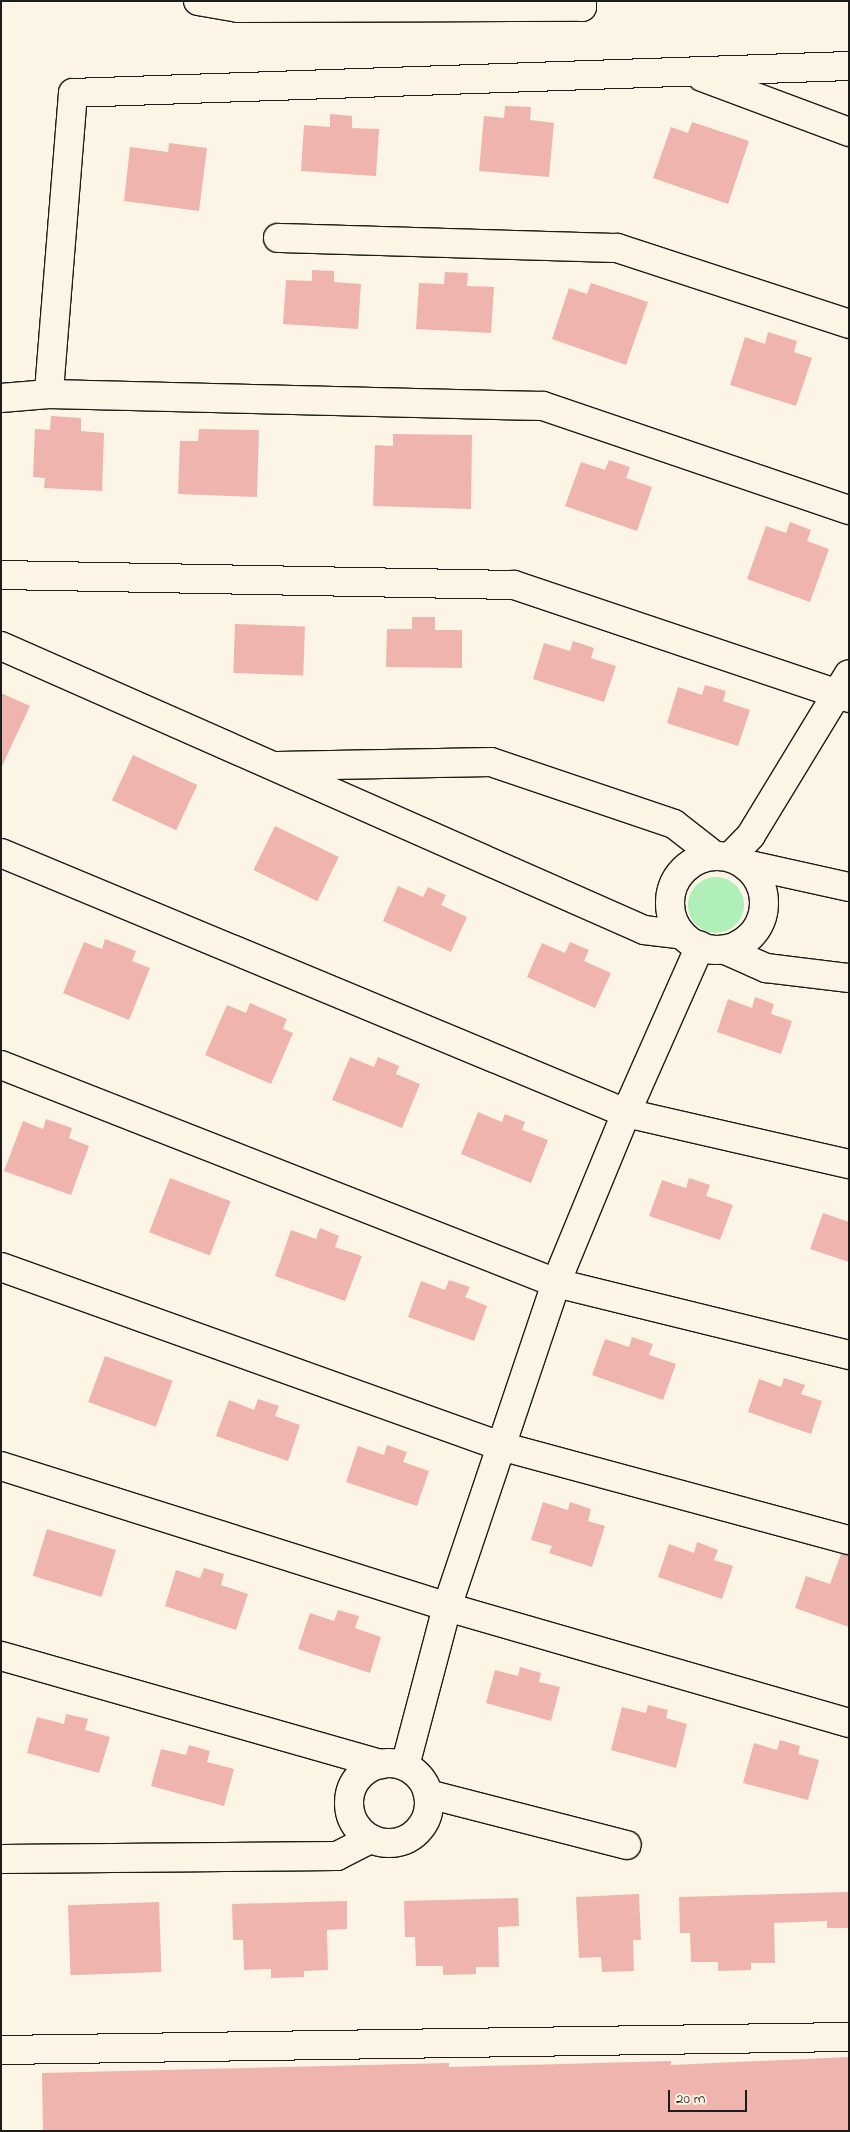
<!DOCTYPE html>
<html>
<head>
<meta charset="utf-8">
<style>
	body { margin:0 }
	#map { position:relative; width:850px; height:2132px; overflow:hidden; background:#fcf5e5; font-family:"Indie Flower",sans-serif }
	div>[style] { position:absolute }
	.green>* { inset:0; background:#b0efb7 }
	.round { border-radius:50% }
	.building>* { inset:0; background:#efb4ae; transform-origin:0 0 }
	.roads { filter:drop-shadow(1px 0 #1c1c1c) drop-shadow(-1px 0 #1c1c1c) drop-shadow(0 1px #1c1c1c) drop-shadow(0 -1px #1c1c1c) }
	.minor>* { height:28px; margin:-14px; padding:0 14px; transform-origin:14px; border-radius:14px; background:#fcf5e5 }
	.minor>.ring { margin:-14px; padding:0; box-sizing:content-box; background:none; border:28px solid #fcf5e5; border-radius:50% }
	span { translate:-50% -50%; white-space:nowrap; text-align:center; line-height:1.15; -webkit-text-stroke:4.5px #fcf5e5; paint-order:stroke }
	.frame { position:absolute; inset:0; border:2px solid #1c1c1c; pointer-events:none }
	.scale { position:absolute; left:668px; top:2090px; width:79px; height:22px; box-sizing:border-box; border:2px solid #1c1c1c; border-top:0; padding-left:6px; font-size:15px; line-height:18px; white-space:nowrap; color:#1c1c1c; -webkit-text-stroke:4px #fcf5e5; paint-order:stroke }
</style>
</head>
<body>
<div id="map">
	<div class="green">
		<i class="round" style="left:688px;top:877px;width:56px;height:56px"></i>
	</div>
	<div class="building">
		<i style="clip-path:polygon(505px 106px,531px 107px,530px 120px,554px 123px,549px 177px,479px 171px,484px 116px,504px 118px)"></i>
		<i style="clip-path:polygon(330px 114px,352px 116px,352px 128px,379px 129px,376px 176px,301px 171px,304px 125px,330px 127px)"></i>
		<i style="clip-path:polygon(692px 122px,749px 141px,728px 204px,653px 178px,671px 127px,688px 133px)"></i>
		<i style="clip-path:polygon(169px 143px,207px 148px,199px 211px,124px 201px,130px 147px,168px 152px)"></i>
		<i style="clip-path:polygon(312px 270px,334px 271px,334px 282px,361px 284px,358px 329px,283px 324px,286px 280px,312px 281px)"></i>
		<i style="clip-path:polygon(445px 272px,468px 273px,467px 286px,494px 287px,491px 333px,416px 329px,419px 283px,444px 284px)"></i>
		<i style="clip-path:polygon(591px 283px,648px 302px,626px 365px,552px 339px,569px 288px,587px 294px)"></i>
		<i style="clip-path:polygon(768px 332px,797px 341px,794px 352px,812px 358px,796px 406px,730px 385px,745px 337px,765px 344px)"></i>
		<i style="clip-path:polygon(51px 416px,81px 418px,81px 431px,104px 433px,102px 491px,44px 488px,45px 478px,33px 477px,35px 429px,50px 430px)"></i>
		<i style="clip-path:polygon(199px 429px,259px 430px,257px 497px,178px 494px,180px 441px,198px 441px)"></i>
		<i style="clip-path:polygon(393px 434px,472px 435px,471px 509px,373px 506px,375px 445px,393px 446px)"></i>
		<i style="clip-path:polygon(609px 460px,630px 467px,626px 478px,652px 487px,637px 531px,565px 506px,581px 462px,605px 470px)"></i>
		<i style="clip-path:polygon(790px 522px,811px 530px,807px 541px,829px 549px,810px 602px,747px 579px,766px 526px,786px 533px)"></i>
		<i style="clip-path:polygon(412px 617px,435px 617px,435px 630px,462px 630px,462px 668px,386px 667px,387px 629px,412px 629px)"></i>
		<i style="left:235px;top:624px;width:70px;height:49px;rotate:2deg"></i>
		<i style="clip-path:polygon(573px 641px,594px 648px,591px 658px,616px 666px,604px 702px,533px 679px,544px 643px,570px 651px)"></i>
		<i style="clip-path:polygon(705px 685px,726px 691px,723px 701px,750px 710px,738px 746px,667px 723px,678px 687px,702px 695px)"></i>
		<i style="clip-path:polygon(1px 693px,30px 706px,1px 768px)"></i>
		<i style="left:133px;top:755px;width:71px;height:50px;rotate:25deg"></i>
		<i style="left:275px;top:826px;width:71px;height:49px;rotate:26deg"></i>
		<i style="clip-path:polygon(398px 886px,423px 897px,428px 887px,446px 895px,441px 905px,467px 917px,451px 952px,383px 921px)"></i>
		<i style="clip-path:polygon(105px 939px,136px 951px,132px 961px,150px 968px,129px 1020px,63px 993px,84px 942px,102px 949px)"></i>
		<i style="clip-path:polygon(570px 942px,589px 950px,584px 961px,611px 973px,595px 1008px,527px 977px,542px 943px,565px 953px)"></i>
		<i style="clip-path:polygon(755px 997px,774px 1004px,771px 1014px,792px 1021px,781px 1054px,717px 1032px,728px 999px,752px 1008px)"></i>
		<i style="clip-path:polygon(250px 1003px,287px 1019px,283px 1029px,293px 1033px,271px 1084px,205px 1055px,227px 1005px,246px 1013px)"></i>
		<i style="clip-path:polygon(350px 1057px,374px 1067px,378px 1057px,399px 1066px,396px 1074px,420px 1084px,402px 1128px,332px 1100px)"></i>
		<i style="clip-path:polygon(478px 1112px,502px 1122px,505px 1114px,525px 1122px,522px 1130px,548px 1140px,531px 1183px,461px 1154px)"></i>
		<i style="clip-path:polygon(46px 1119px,72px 1128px,69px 1138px,89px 1146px,71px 1195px,4px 1171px,23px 1121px,43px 1129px)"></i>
		<i style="left:170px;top:1178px;width:65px;height:58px;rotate:21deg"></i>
		<i style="clip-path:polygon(689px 1178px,710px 1185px,706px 1196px,733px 1205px,720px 1240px,649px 1216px,662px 1180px,686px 1188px)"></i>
		<i style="clip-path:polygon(823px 1213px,849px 1222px,849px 1262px,810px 1249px)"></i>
		<i style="clip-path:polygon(320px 1228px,339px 1236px,335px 1247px,362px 1256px,345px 1301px,275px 1276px,291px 1230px,316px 1239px)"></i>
		<i style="clip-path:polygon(449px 1280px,470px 1287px,465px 1297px,487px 1306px,474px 1341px,408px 1317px,421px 1281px,445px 1290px)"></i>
		<i style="clip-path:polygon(632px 1337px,653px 1344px,649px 1355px,676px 1364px,663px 1400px,592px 1375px,605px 1339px,629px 1347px)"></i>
		<i style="left:105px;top:1356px;width:72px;height:49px;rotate:20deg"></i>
		<i style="clip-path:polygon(784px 1378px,805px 1385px,801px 1394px,822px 1401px,811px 1434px,748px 1412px,759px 1379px,781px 1387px)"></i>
		<i style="clip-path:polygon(258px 1399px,279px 1406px,275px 1416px,300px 1425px,288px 1461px,216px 1436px,229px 1400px,254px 1410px)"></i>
		<i style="clip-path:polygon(387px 1445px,407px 1452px,403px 1462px,429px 1471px,417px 1506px,346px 1482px,358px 1446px,384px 1455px)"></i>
		<i style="clip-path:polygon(543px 1502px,568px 1510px,570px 1502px,591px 1509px,588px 1521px,605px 1526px,592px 1567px,549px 1553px,552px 1546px,531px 1540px)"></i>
		<i style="left:47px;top:1529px;width:72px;height:49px;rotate:17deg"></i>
		<i style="clip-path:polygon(697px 1542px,718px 1550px,714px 1560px,733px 1566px,722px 1599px,658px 1577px,669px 1544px,694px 1553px)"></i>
		<i style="clip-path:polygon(841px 1554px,849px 1555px,849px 1627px,795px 1608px,806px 1576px,830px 1584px)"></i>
		<i style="clip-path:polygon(204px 1568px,224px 1574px,221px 1585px,248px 1594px,236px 1630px,165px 1606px,176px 1570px,200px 1578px)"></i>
		<i style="clip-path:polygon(338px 1610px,359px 1616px,355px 1628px,381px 1637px,370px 1673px,298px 1649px,310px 1613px,334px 1621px)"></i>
		<i style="clip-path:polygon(520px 1667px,541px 1673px,539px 1682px,560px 1687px,551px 1721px,486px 1703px,495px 1670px,518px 1676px)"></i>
		<i style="clip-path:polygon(648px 1705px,668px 1710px,666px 1718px,687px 1724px,676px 1768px,611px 1750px,622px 1707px,646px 1713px)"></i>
		<i style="clip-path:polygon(66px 1714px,88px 1719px,85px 1730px,110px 1737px,99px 1773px,27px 1753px,37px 1717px,64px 1724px)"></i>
		<i style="clip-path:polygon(780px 1740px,800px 1746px,798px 1754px,819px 1760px,808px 1800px,743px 1783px,754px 1743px,777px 1750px)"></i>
		<i style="clip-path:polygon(189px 1745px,210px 1751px,207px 1762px,234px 1769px,224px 1806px,151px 1786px,161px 1749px,186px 1755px)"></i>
		<i style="clip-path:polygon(849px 1892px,849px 1928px,827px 1928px,827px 1921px,774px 1923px,775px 1963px,751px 1963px,751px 1970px,718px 1971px,718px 1962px,691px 1962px,690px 1933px,680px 1933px,679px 1897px)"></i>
		<i style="clip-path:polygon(639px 1894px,641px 1940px,633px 1940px,634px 1971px,602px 1972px,601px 1957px,579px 1958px,576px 1897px)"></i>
		<i style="clip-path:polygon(518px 1898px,519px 1926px,498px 1927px,499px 1967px,476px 1967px,476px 1974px,443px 1975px,443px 1966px,416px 1966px,415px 1937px,405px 1937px,404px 1901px)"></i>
		<i style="clip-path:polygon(347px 1901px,347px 1929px,327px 1930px,328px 1970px,304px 1971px,304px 1977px,271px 1978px,271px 1969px,244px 1970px,243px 1940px,233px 1940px,232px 1904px)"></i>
		<i style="left:159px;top:1902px;width:70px;height:91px;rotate:88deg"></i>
		<i style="clip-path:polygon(849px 2057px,849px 2131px,43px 2131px,42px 2073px,449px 2063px,449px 2067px,671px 2061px,671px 2065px)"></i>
	</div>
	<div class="roads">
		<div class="minor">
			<i style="left:198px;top:1px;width:41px;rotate:9.9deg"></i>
			<i style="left:238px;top:8px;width:344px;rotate:-0.2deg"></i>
			<i style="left:582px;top:7px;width:6px;rotate:-90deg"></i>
			<i style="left:849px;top:66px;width:776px;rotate:178.01deg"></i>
			<i style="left:73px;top:93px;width:302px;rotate:94.6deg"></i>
			<i style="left:49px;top:394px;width:494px;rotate:1.4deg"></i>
			<i style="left:543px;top:406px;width:323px;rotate:18.8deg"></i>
			<i style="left:702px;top:77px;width:157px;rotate:20.5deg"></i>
			<i style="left:278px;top:238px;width:339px;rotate:1.7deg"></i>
			<i style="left:617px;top:248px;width:244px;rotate:18.1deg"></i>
			<i style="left:1px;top:398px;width:48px;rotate:-4.8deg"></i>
			<i style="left:1px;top:575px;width:513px;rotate:1.12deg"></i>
			<i style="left:514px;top:585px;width:354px;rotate:18.6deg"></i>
			<i style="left:1px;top:646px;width:703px;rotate:23.83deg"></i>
			<i style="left:644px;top:930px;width:38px;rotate:7deg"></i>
			<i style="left:278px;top:766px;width:213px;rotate:-1.1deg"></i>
			<i style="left:491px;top:762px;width:193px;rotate:18.7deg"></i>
			<i style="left:674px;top:824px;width:52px;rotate:38deg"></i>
			<i style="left:1px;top:853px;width:677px;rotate:22.59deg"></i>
			<i style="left:626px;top:1113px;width:229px;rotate:12.9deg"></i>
			<i class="ring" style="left:670px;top:856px;width:66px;height:66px"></i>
			<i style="left:730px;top:857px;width:30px;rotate:-46deg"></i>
			<i style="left:751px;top:835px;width:188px;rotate:-58.7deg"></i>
			<i style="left:745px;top:864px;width:107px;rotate:12.5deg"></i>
			<i style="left:725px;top:950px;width:45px;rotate:23.7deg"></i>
			<i style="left:766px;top:968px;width:84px;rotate:6.9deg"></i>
			<i style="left:1px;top:1065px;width:596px;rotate:21.44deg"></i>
			<i style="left:556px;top:1283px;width:302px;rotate:13.8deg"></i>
			<i style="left:1px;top:1267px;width:530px;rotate:19.73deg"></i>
			<i style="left:500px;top:1446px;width:361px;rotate:15.1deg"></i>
			<i style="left:1px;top:1466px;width:468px;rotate:17.5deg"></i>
			<i style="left:447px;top:1607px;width:418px;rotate:16.1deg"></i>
			<i style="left:1px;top:1656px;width:395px;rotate:15.9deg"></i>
			<i class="ring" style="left:349px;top:1763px;width:52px;height:52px"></i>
			<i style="left:405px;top:1766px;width:164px;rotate:-75.2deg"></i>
			<i style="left:447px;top:1607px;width:342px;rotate:-71.4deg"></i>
			<i style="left:556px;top:1283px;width:184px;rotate:-67.6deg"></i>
			<i style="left:626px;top:1113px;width:183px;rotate:-66.1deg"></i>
			<i style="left:428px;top:1794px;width:205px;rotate:14.4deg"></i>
			<i style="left:1px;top:1859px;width:336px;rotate:-0.5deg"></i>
			<i style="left:337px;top:1856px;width:38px;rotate:-27deg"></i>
			<i style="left:1px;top:2050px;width:848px;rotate:-0.88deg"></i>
		</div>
	</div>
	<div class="frame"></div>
	<div class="scale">20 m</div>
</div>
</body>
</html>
